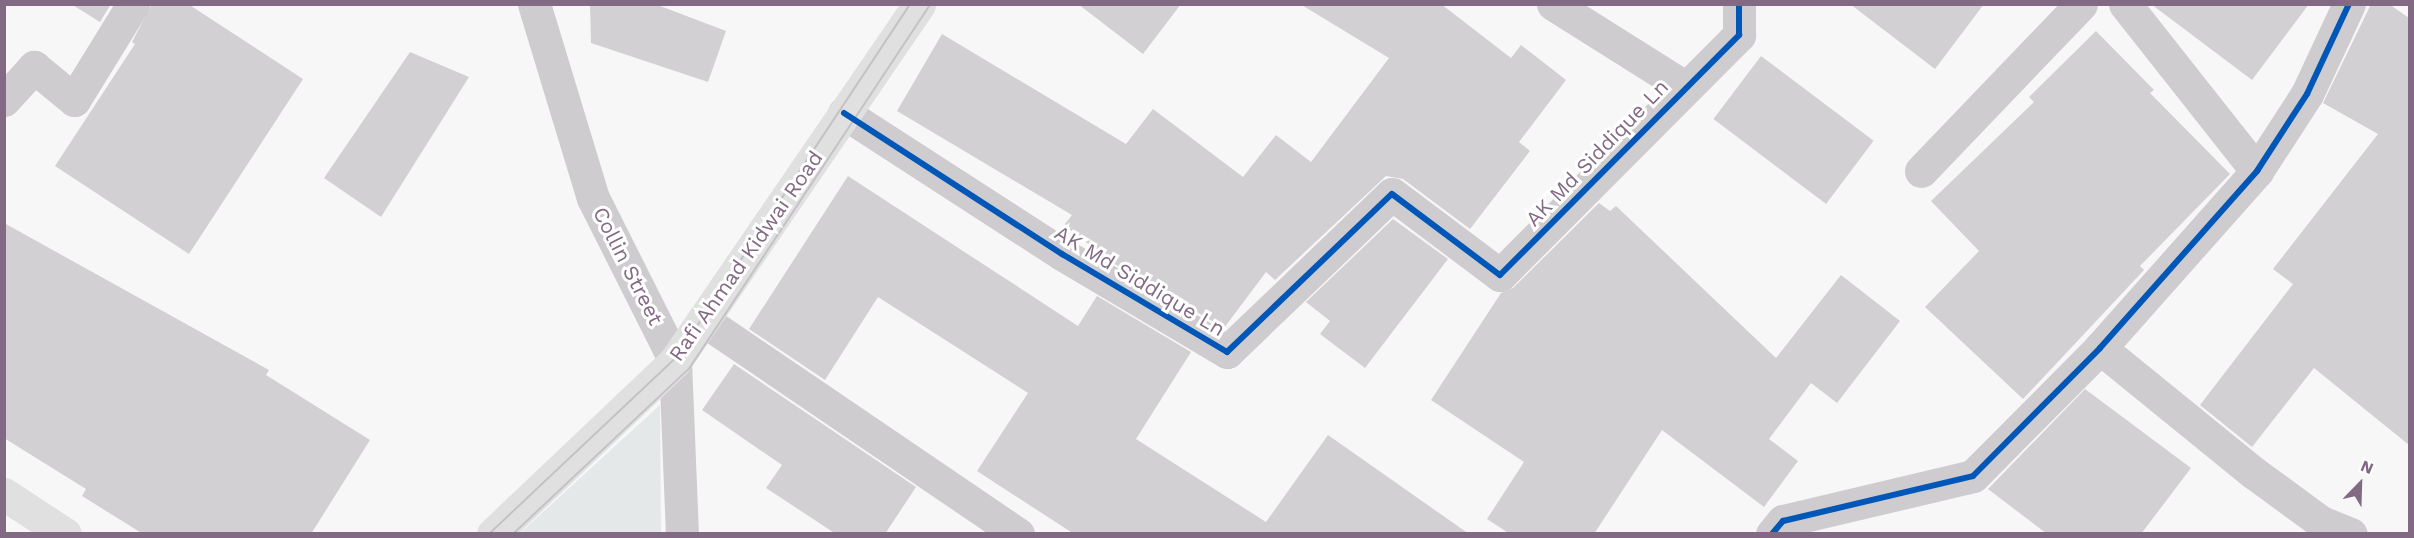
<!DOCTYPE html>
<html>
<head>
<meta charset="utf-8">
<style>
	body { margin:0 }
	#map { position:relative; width:2414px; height:538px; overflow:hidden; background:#f7f7f7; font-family:"Work Sans",sans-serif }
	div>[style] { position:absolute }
	.green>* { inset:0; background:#e4e8e9 }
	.building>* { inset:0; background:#d3d0d3; transform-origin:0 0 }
	.minor>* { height:33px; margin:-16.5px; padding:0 16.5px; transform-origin:16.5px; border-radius:16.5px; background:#ceccce }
	.major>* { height:33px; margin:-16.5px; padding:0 16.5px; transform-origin:16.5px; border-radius:16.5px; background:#e1e0e1 }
	.tram>* { height:1.5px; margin:-0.75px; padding:0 0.75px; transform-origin:0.75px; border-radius:0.75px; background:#c4c2c4 }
	.cycleway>* { height:6px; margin:-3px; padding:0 3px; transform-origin:3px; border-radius:3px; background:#0057b8 }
	span { translate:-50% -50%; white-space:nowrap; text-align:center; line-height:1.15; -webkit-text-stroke:6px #fff; paint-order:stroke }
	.street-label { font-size:21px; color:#836a84 }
	.frame { position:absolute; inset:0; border:6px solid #836a84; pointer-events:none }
	.north { position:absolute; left:2330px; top:454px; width:60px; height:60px; -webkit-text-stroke:4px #fff; paint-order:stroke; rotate:23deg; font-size:16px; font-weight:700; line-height:24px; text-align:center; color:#836a84 }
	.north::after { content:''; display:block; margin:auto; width:21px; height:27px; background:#836a84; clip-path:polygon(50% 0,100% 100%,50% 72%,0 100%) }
</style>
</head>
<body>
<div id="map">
	<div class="green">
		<i style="clip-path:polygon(660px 405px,661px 533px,520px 533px)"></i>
	</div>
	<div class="building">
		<i style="clip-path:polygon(71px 4px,111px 4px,100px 22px)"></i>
		<i style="clip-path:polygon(152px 4px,188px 4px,303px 79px,189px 254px,55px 166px,135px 44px,132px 42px)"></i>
		<i style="clip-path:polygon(590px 4px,655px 4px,726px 31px,708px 82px,591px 43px)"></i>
		<i style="clip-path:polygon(1078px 4px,1181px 4px,1143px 54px)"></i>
		<i style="clip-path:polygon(1300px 4px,1441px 4px,1511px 58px,1521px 45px,1566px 80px,1519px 142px,1530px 151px,1470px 229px,1403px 179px,1386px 176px,1275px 280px,1266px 272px,1224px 328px,1113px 263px,1064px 225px,1072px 215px,897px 111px,942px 34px,1126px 144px,1153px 109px,1243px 177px,1276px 135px,1311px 162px,1389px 58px)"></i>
		<i style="clip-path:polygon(1850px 4px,1984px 4px,1935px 69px)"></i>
		<i style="clip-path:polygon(2151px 4px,2309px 4px,2252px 80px)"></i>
		<i style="clip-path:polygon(2371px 4px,2389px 4px,2409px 18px,2409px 445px,2314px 368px,2252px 447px,2200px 405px,2293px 284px,2273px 269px,2378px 134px,2323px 103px)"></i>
		<i style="clip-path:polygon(2096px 31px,2154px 90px,2150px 93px,2230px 174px,2140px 266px,2144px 270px,2023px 399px,1925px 307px,1979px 251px,1931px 201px,2034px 102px,2029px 97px)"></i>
		<i style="clip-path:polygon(410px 52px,469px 77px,381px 217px,324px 178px)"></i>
		<i style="left:1761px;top:56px;width:141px;height:79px;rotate:37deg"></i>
		<i style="clip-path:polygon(848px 176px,1078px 326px,1097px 296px,1191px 352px,1136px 439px,1266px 522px,1328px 435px,1469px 534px,1074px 534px,977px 471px,1028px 393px,878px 297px,825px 380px,749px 329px)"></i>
		<i style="clip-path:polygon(1599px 203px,1610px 211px,1616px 206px,1776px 358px,1841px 275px,1900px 321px,1837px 403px,1811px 383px,1769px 439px,1798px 461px,1764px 507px,1662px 430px,1594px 534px,1510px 534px,1487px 519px,1524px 462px,1431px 400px,1501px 293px,1513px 288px)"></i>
		<i style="clip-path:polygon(1393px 219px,1448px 259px,1365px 368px,1320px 334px,1330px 321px,1306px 302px)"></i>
		<i style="clip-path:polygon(4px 223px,269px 370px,266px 375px,370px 440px,311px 534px,143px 534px,82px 496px,86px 489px,4px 438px)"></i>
		<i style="clip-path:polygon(734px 364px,916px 487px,885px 534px,836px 534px,766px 488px,782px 465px,702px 410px)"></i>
		<i style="clip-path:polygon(2085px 389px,2191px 468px,2141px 534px,2047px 534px,1988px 489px)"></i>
	</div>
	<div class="minor">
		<i style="left:534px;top:4px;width:203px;rotate:73.1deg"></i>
		<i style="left:593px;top:198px;width:182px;rotate:63.3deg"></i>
		<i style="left:675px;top:361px;width:173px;rotate:87.7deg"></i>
		<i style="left:1553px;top:4px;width:156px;rotate:32.2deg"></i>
		<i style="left:2125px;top:4px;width:213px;rotate:51.7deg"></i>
		<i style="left:4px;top:100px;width:45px;rotate:-47.7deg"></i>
		<i style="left:34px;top:67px;width:52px;rotate:39.5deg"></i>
		<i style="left:74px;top:100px;width:113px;rotate:-58.4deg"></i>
		<i style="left:844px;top:113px;width:260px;rotate:32.9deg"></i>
		<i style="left:1062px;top:254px;width:192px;rotate:30.7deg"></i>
		<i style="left:1227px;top:352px;width:228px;rotate:-43.8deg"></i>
		<i style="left:1392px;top:194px;width:135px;rotate:36.9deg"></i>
		<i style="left:1500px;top:275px;width:339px;rotate:-45.1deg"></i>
		<i style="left:1739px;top:35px;width:31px;rotate:-90deg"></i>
		<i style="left:1921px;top:171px;width:231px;rotate:-46.2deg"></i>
		<i style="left:703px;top:320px;width:381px;rotate:34.2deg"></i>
		<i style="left:2100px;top:348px;width:198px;rotate:39.1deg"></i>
		<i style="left:2254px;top:473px;width:83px;rotate:36.2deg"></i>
		<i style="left:2321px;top:522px;width:32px;rotate:22deg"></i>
		<i style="left:1772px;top:534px;width:17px;rotate:-50deg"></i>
		<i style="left:1783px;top:521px;width:195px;rotate:-13.3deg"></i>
		<i style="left:1973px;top:476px;width:180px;rotate:-45.2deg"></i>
		<i style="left:2100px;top:348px;width:237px;rotate:-48.4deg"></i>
		<i style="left:2257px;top:171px;width:92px;rotate:-57deg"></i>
		<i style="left:2307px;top:94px;width:99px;rotate:-65deg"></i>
	</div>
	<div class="major">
		<i style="left:4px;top:494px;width:73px;rotate:33.3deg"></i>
		<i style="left:493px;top:534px;width:251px;rotate:-43.5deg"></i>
		<i style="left:675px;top:361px;width:432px;rotate:-55.6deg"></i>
	</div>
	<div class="tram">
		<i style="left:489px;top:534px;width:257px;rotate:-43.3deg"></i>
		<i style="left:676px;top:358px;width:424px;rotate:-56.5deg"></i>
		<i style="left:513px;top:534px;width:241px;rotate:-43.2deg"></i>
		<i style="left:689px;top:369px;width:438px;rotate:-56.5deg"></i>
	</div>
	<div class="cycleway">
		<i style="left:844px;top:113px;width:260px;rotate:32.9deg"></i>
		<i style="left:1062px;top:254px;width:192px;rotate:30.7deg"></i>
		<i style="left:1227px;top:352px;width:228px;rotate:-43.8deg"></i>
		<i style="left:1392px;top:194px;width:135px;rotate:36.9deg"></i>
		<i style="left:1500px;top:275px;width:339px;rotate:-45.1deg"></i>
		<i style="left:1739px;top:35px;width:31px;rotate:-90deg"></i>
		<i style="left:1772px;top:534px;width:17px;rotate:-50deg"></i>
		<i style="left:1783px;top:521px;width:195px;rotate:-13.3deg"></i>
		<i style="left:1973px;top:476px;width:180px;rotate:-45.2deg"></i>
		<i style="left:2100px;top:348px;width:237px;rotate:-48.4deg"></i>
		<i style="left:2257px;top:171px;width:92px;rotate:-57deg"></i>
		<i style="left:2307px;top:94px;width:99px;rotate:-65deg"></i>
	</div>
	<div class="street-label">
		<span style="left:1597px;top:153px;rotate:-46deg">AK Md Siddique Ln</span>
		<span style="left:746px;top:256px;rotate:-55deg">Rafi Ahmad Kidwai Road</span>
		<span style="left:628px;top:266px;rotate:63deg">Collin Street</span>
		<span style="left:1140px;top:281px;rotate:31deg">AK Md Siddique Ln</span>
	</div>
	<div class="frame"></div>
	<div class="north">N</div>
</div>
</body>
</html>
